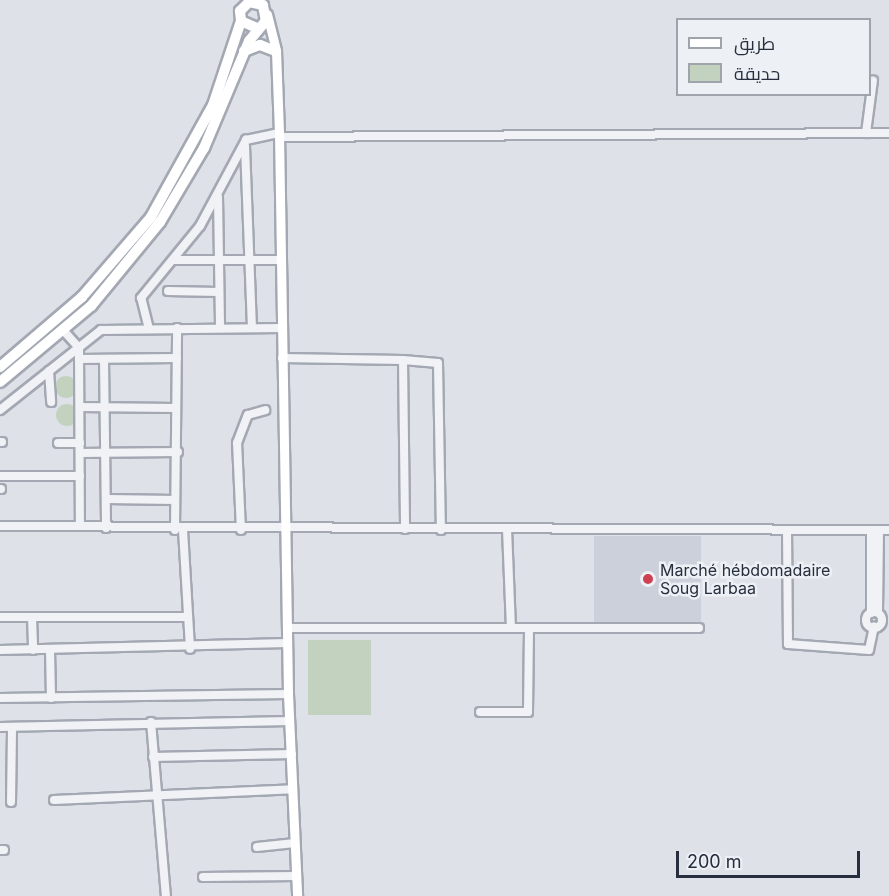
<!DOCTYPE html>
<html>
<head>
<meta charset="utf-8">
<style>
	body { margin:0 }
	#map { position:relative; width:889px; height:896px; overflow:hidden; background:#dee1e8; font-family:Inter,Cairo,sans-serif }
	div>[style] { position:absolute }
	.built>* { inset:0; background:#ccd0da; transform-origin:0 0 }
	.green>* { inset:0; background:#c3d2bf; transform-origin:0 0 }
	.round { border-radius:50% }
	.roads { filter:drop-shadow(2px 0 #a3a8b2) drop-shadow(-2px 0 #a3a8b2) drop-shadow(0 2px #a3a8b2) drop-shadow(0 -2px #a3a8b2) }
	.minor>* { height:8px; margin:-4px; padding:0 4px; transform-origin:4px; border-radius:4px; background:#f0f2f6 }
	.minor>.ring { margin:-4px; padding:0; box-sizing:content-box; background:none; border:8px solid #f0f2f6; border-radius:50% }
	.major>* { height:9px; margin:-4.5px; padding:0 4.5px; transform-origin:4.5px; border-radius:4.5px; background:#fff }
	.highway>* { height:10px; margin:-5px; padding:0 5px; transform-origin:5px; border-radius:5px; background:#fff }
	.dots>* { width:16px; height:16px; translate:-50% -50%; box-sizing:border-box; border:3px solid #edf0f5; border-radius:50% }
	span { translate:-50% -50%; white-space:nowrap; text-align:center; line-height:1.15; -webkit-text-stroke:5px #edf0f5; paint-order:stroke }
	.poi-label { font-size:16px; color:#272f3e }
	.left { translate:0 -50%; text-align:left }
	.legend { position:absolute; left:676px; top:18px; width:195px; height:78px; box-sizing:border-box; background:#edf0f5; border:2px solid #9ea3ac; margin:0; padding:8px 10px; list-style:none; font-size:18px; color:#272f3e }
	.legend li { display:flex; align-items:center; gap:12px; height:30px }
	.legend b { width:30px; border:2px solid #9ea3ac }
	.scale { position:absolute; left:676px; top:851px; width:184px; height:27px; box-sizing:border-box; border:3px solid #272f3e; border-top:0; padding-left:8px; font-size:18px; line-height:21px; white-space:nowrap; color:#272f3e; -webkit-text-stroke:4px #edf0f5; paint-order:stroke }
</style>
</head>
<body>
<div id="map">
	<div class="built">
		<i style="left:594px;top:536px;width:107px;height:87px"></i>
	</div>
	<div class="green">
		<i class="round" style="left:55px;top:376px;width:22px;height:22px"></i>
		<i class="round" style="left:56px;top:404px;width:22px;height:22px"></i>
		<i style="left:308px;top:640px;width:63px;height:75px"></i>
	</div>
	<div class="roads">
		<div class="minor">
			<i style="left:866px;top:133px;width:53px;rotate:-82.5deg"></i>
			<i style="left:280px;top:137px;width:609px;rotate:-0.38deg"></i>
			<i style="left:245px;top:146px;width:181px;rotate:87.8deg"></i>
			<i style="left:218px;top:197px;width:131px;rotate:89.1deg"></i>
			<i style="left:174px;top:260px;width:108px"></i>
			<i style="left:168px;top:291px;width:51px;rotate:1.1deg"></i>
			<i style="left:149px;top:329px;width:32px;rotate:-104deg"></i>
			<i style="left:141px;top:298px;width:93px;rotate:-50.7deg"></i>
			<i style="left:200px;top:226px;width:98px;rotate:-61.9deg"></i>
			<i style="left:246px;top:140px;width:34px;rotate:-12deg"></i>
			<i style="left:63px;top:330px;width:24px;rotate:48deg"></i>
			<i style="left:79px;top:348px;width:178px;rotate:89.7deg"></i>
			<i style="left:282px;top:358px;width:121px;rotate:0.9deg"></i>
			<i style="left:403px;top:360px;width:169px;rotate:89.3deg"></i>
			<i style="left:79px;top:359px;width:98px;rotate:-0.6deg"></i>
			<i style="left:104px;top:359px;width:169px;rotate:89.3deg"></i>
			<i style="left:403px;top:360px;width:35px;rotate:5deg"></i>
			<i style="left:438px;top:363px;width:167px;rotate:89deg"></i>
			<i style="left:49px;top:371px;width:31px;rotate:86deg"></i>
			<i style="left:80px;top:407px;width:96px;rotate:0.6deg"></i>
			<i style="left:0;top:410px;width:129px;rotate:-38.4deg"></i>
			<i style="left:101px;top:330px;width:181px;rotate:-0.6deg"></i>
			<i style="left:0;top:442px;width:2px"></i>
			<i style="left:58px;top:443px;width:22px"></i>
			<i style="left:80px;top:453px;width:98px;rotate:-0.6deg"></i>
			<i style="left:0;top:476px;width:80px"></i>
			<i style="left:0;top:489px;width:1px"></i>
			<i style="left:107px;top:499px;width:68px;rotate:0.8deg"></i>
			<i style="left:0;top:526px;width:889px;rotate:0.26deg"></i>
			<i style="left:507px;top:529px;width:99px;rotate:87.7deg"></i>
			<i style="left:175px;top:530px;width:202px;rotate:-89.4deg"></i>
			<i style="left:183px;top:530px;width:119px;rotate:86.6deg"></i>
			<i style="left:241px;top:530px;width:87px;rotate:-92.6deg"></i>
			<i style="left:237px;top:443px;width:30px;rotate:-69deg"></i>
			<i style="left:248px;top:415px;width:18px;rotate:-16deg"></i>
			<i style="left:787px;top:530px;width:114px;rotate:89.5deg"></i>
			<i style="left:788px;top:644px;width:81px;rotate:4.2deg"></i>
			<i style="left:869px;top:650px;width:24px;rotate:-78deg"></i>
			<i style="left:878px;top:612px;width:82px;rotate:-89.3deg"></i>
			<i class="ring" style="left:866px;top:612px;width:8px;height:8px"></i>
			<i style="left:871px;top:613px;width:83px;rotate:-90deg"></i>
			<i style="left:0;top:617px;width:188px"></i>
			<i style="left:32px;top:617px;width:33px;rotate:88deg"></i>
			<i style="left:288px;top:628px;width:411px"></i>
			<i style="left:0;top:650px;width:288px;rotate:-1.4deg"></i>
			<i style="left:50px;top:650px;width:48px;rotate:88.8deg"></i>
			<i style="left:0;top:698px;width:288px;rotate:-0.8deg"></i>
			<i style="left:480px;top:712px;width:48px"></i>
			<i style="left:528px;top:712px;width:83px;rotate:-89.3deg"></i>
			<i style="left:151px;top:722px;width:175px;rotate:85.1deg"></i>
			<i style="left:0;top:727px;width:290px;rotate:-1.2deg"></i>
			<i style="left:153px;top:757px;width:139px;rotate:-1.2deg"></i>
			<i style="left:54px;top:800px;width:239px;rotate:-2.6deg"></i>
			<i style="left:11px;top:802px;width:75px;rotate:-89.2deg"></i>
			<i style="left:257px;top:847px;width:38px;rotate:-6deg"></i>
			<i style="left:0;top:850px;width:4px"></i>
			<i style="left:203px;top:877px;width:93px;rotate:-0.6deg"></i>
		</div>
		<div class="major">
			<i style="left:267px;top:14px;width:38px;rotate:76deg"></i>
			<i style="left:276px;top:51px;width:82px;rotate:87.9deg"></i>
			<i style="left:279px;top:133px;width:561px;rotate:89.08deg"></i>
			<i style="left:288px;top:694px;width:202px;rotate:87.4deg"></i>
		</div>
		<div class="highway">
			<i style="left:244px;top:51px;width:17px;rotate:-21deg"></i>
			<i style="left:260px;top:45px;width:17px;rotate:21deg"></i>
			<i style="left:0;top:367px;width:108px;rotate:-40.5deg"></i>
			<i style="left:82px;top:297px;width:106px;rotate:-49.2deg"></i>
			<i style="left:151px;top:217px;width:128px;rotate:-61deg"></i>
			<i style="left:213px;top:105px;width:89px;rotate:-71.6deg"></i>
			<i style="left:0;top:382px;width:119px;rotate:-39.9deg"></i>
			<i style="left:91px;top:306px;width:109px;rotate:-50.6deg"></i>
			<i style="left:160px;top:222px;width:86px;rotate:-59.3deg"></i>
			<i style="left:204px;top:148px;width:116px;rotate:-67.2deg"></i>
			<i style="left:249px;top:41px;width:26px;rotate:-50deg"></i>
			<i style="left:266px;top:21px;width:16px;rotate:-101deg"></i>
			<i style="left:263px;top:5px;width:14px;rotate:-168deg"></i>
			<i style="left:249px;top:2px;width:13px;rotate:135deg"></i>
			<i style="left:240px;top:11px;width:10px;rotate:84deg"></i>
			<i style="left:241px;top:21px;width:17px;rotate:24deg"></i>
		</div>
	</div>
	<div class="dots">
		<i style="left:648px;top:579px;background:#ce4152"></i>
	</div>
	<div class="poi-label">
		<span class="left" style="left:660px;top:579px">Marché hébdomadaire<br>Soug Larbaa</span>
	</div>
	<ul class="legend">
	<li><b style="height:8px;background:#fff"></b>طريق</li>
	<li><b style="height:16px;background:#c3d2bf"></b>حديقة</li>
	</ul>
	<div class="scale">200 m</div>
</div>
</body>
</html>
